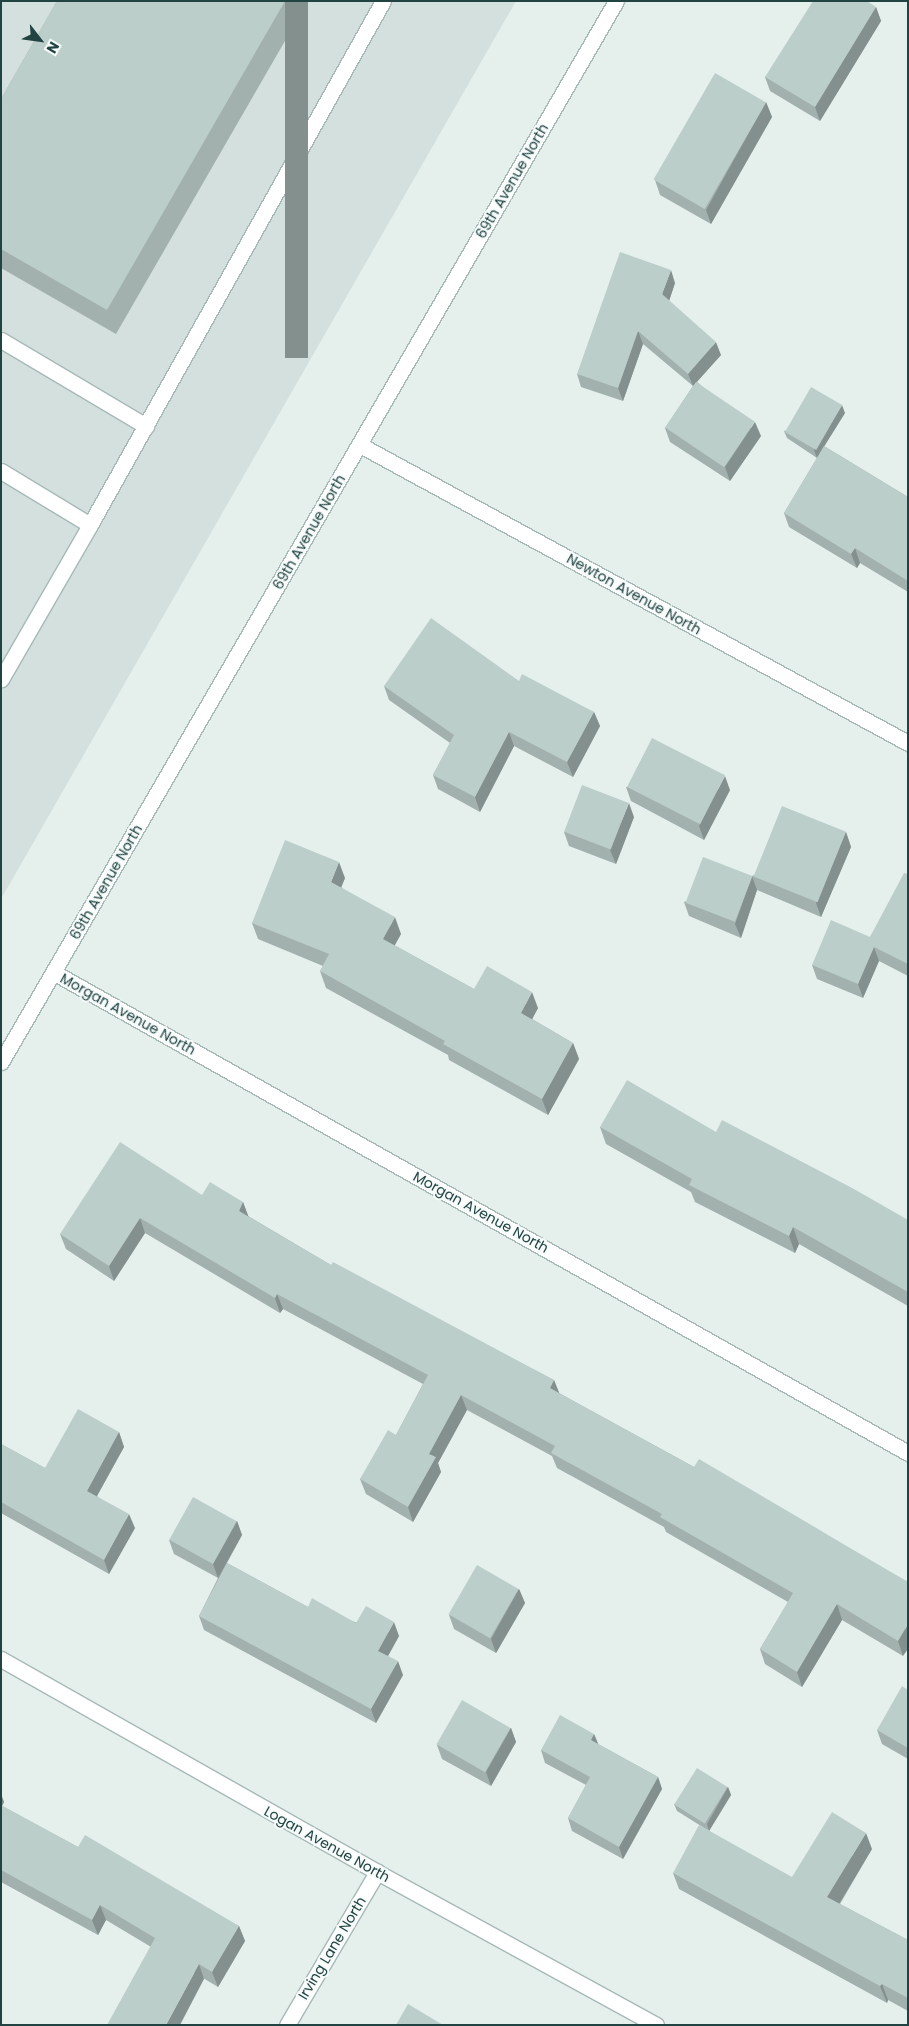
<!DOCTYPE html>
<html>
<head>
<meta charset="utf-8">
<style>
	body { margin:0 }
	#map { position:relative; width:909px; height:2026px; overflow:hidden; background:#e5f0ed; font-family:Poppins,sans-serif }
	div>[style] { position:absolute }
	.built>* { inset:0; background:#d3e0de }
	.roads { filter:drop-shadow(1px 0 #a6b9b7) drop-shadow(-1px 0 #a6b9b7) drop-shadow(0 1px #a6b9b7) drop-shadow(0 -1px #a6b9b7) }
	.lane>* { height:15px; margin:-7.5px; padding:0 7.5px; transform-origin:7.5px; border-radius:7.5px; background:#fff }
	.street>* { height:15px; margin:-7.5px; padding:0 7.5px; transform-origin:7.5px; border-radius:7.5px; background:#fff }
	.secondary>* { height:15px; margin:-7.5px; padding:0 7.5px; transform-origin:7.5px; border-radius:7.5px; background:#fff }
	.wall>* { inset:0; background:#a2b1ae }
	.shaded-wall>* { inset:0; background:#84908d; transform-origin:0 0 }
	.building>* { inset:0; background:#bcceca; transform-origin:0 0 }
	span { translate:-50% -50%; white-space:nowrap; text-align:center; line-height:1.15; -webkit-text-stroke:4px #f6fbfa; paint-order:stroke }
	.street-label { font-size:14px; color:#214443 }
	.frame { position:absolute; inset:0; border:2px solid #214443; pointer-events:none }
	.north { position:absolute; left:15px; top:15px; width:50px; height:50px; -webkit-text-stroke:4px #f6fbfa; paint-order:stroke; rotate:120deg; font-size:14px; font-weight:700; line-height:20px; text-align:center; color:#214443 }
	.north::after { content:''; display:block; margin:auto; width:18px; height:22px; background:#214443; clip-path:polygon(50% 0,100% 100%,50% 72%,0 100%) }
</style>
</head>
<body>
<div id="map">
	<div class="built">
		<i style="clip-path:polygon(1px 1px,516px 1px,1px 899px)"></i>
	</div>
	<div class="roads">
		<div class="lane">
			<i style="left:1px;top:340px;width:169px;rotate:30.7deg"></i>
			<i style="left:1px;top:471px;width:104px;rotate:31.2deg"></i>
			<i style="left:90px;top:525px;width:178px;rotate:120deg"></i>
			<i style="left:90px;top:525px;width:600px;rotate:-60.79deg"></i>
		</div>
		<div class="street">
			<i style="left:360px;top:445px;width:624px;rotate:28.54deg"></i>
			<i style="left:53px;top:972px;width:981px;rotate:29.36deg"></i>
			<i style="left:1px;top:1659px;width:432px;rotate:29.5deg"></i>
			<i style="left:377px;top:1872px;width:318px;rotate:28.7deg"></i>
			<i style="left:287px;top:2025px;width:178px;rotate:-59.5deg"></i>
		</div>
		<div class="secondary">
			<i style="left:1px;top:1062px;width:1226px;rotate:-59.9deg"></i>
		</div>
	</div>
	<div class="wall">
		<i style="clip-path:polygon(57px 1px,308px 1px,116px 334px,1px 268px,1px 99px)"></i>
		<i style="clip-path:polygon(876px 7px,881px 21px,820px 121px,770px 91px,765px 77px)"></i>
		<i style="clip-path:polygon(766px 102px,772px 117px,711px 224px,660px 195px,655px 180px)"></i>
		<i style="clip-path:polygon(675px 283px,669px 301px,721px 355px,697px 382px,761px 436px,730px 481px,670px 442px,665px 428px,693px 386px,643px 344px,623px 401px,581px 387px,577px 374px)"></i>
		<i style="clip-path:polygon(845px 413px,824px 446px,908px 497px,908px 592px,860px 563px,857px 568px,789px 527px,784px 513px,817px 458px,787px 438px,784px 431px)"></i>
		<i style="clip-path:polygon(519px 681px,594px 712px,600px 726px,573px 777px,514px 746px,480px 812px,438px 789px,433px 775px,450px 743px,389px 700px,384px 686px)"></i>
		<i style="clip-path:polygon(626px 787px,730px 790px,704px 840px,631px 801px)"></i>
		<i style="clip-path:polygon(634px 817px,616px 864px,569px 846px,564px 832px)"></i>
		<i style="clip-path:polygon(846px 832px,851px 847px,821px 917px,757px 890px,741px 938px,689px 916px,684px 902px,752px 876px)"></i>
		<i style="clip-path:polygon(908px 874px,908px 976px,879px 961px,863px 998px,817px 979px,812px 965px,870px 937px)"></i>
		<i style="clip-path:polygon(345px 878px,341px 887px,401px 934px,394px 945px,474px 989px,538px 1008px,532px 1019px,573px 1043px,579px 1059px,548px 1115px,449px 1060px,448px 1055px,326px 988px,320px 971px,323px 966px,258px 939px,252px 923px)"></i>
		<i style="clip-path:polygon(600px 1127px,716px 1132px,908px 1220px,908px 1306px,799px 1244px,795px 1253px,695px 1202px,691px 1192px,606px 1144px)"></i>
		<i style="clip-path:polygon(202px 1195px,243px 1202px,248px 1216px,331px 1265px,554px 1380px,559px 1393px,694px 1467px,908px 1582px,903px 1656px,842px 1620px,802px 1687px,765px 1664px,760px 1649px,788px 1602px,666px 1532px,664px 1527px,557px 1468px,552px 1456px,467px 1410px,438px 1463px,441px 1472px,413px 1522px,366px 1494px,360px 1479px,396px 1435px,423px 1384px,283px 1309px,280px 1313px,145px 1233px,114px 1281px,66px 1249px,60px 1234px)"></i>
		<i style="clip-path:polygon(119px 1432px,124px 1447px,97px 1496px,135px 1528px,109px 1574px,1px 1513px,1px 1444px,45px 1468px)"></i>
		<i style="clip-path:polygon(237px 1521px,242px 1535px,227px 1563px,308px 1607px,399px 1636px,388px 1656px,403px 1675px,376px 1723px,204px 1630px,199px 1616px,218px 1578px,174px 1554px,169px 1540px)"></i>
		<i style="clip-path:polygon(519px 1589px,525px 1603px,496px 1653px,454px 1629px,449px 1615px)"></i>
		<i style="clip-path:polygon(908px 1690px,908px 1759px,882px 1744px,877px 1730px)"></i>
		<i style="clip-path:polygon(511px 1728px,516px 1742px,491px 1786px,442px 1759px,437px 1745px)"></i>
		<i style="clip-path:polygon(594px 1734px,598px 1744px,658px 1777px,662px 1789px,623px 1859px,572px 1831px,568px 1818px,586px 1785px,545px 1763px,541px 1750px)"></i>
		<i style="clip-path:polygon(728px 1787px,731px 1795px,709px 1831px,677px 1811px,674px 1804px)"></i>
		<i style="clip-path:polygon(1px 1794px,4px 1802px,2px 1806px,78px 1847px,239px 1926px,245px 1941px,218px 1987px,106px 1920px,98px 1935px,1px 1882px)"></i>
		<i style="clip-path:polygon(872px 1849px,840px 1904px,908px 1940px,908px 2011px,888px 2000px,887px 2003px,679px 1889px,673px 1873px,792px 1877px)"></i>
	</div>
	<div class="shaded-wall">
		<i style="left:285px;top:1px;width:23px;height:357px"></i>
		<i style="clip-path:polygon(876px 7px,881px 21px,820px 121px,815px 107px)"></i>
		<i style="clip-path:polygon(766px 102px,772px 117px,711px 224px,706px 210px)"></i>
		<i style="clip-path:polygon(671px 270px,675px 283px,667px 307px,662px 294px)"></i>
		<i style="clip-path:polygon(638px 331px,643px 344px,623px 401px,618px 388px)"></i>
		<i style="clip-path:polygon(716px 342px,721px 355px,693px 386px,688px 374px)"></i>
		<i style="clip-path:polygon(842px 405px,845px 413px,817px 458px,814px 450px)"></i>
		<i style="clip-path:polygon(755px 422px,761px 436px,730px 481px,725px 467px)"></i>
		<i style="clip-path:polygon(855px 548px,860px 563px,857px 568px,851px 554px)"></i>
		<i style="clip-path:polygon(594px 712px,600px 726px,573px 777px,567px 762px)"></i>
		<i style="clip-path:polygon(509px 732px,514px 746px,480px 812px,475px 797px)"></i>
		<i style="clip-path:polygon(725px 776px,730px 790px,704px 840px,699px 826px)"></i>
		<i style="clip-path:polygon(629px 803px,634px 817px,616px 864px,610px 850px)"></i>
		<i style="clip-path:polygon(846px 832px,851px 847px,821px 917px,816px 903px)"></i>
		<i style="clip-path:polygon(339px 862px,345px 878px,337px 898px,331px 882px)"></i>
		<i style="clip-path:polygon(752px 876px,757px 890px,741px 938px,735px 924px)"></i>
		<i style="clip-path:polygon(395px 917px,401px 934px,389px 956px,383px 939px)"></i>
		<i style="clip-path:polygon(874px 947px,879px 961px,863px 998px,858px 984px)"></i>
		<i style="clip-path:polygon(532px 992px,538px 1008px,527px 1029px,521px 1013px)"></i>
		<i style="clip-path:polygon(573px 1043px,579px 1059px,548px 1115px,542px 1099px)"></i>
		<i style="clip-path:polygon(243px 1202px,249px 1218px,239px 1211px)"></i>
		<i style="clip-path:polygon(140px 1218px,145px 1233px,114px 1281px,109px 1266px)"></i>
		<i style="clip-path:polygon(793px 1227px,799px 1244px,795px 1253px,789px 1236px)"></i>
		<i style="clip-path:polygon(277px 1294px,283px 1309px,280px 1313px,275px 1298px)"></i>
		<i style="clip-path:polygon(554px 1380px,560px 1395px,550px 1388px)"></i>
		<i style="clip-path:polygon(461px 1395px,467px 1410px,438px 1463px,441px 1472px,413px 1522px,408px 1507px,429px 1454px)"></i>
		<i style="clip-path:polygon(119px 1432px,124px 1447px,92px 1505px,87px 1491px)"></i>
		<i style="clip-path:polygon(129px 1514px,135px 1528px,109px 1574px,104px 1560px)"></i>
		<i style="clip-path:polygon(237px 1521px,242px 1535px,218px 1578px,213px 1564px)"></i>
		<i style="clip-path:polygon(519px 1589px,525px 1603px,496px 1653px,491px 1639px)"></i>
		<i style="clip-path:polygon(837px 1604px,842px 1620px,802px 1687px,797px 1672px)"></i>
		<i style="clip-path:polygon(394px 1622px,399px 1636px,383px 1665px,378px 1651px)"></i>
		<i style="clip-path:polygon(908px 1624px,908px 1649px,903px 1656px,898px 1641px)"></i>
		<i style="clip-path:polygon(398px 1661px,403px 1675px,376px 1723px,371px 1709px)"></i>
		<i style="clip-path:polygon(511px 1728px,516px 1742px,491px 1786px,486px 1772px)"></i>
		<i style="clip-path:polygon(594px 1734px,599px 1746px,591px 1740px)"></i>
		<i style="clip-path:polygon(658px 1777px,662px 1789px,623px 1859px,619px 1847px)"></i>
		<i style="clip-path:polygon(728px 1787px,731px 1795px,709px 1831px,707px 1824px)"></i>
		<i style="clip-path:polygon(1px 1794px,4px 1802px,1px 1808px)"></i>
		<i style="clip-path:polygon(866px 1833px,872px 1849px,833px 1914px,827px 1897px)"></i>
		<i style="clip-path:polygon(100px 1905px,106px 1920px,98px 1935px,92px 1920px)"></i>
		<i style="clip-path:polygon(239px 1926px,245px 1941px,218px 1987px,212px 1972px)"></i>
		<i style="clip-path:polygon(199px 1964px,204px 1979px,180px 2025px,166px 2025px)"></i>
		<i style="clip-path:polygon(882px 1984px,888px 2000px,887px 2003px,880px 1986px)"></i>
	</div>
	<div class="building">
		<i style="clip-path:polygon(57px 1px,285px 1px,107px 310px,1px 249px,1px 99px)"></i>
		<i style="clip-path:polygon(813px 1px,867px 1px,876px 7px,815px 107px,765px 77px)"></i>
		<i style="left:715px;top:73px;width:59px;height:123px;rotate:30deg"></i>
		<i style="clip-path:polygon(620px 252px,671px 270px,662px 294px,716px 342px,688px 374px,638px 331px,618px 388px,577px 374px)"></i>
		<i style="left:696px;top:382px;width:71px;height:55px;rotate:34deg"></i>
		<i style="left:811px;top:387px;width:36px;height:52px;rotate:30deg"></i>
		<i style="clip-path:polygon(824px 446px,908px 497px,908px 581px,855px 548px,851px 554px,784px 513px)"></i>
		<i style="clip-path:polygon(431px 618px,519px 681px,522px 674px,594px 712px,567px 762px,509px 732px,475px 797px,433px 775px,454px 735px,384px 686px)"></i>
		<i style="left:652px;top:738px;width:82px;height:55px;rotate:27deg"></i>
		<i style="left:582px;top:785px;width:50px;height:50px;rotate:21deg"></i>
		<i style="left:782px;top:806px;width:69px;height:76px;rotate:22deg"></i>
		<i style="clip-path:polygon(285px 840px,339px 862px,331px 882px,395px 917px,383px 939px,474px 989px,487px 966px,532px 992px,521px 1013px,573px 1043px,542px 1099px,443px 1044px,445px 1041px,320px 971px,329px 954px,252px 923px)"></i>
		<i style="left:703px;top:857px;width:53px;height:49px;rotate:21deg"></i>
		<i style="clip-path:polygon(904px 873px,908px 874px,908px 964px,874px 947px,858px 984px,812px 965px,831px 920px,870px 937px)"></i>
		<i style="clip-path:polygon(627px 1080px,716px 1132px,722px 1120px,854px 1189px,908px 1220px,908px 1292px,793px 1227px,789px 1236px,689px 1185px,692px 1179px,600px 1127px)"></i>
		<i style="clip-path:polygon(120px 1142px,202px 1195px,210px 1182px,243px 1202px,239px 1211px,331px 1265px,333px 1262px,554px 1380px,550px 1388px,694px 1467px,699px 1459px,908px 1582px,908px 1624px,898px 1641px,837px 1604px,797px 1672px,760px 1649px,793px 1593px,660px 1517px,662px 1514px,551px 1453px,555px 1446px,461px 1395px,429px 1454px,436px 1457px,408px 1507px,360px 1479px,388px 1430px,396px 1435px,428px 1375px,277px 1294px,275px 1298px,140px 1218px,109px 1266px,60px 1234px)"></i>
		<i style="clip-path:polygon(78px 1409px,119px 1432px,87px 1491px,129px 1514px,104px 1560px,1px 1502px,1px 1444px,45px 1468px)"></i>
		<i style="left:193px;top:1497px;width:50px;height:49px;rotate:29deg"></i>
		<i style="clip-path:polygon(227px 1563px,308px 1607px,312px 1598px,356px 1623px,366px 1606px,394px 1622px,378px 1651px,398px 1661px,371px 1709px,199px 1616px)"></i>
		<i style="left:477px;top:1565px;width:48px;height:57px;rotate:30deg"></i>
		<i style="clip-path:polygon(902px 1686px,908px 1690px,908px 1748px,877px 1730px)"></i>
		<i style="left:462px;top:1700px;width:56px;height:51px;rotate:30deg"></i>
		<i style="clip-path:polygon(560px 1715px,594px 1734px,591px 1740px,658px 1777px,619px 1847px,568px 1818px,590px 1777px,541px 1750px)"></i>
		<i style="left:697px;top:1768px;width:36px;height:43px;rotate:32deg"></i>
		<i style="clip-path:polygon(1px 1805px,78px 1847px,85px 1835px,239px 1926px,212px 1972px,199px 1964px,166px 2025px,107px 2025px,155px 1938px,100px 1905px,92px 1920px,1px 1870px,1px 1854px,2px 1852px,1px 1852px)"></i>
		<i style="clip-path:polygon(832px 1812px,866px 1833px,827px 1897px,908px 1940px,908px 1998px,882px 1984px,880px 1986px,673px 1873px,699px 1825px,792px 1877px)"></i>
		<i style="clip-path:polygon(408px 2004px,443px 2025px,396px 2025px)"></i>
	</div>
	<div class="street-label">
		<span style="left:512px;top:181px;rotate:-60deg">69th Avenue North</span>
		<span style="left:309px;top:532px;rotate:-60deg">69th Avenue North</span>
		<span style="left:634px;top:594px;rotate:29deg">Newton Avenue North</span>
		<span style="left:106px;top:882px;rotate:-60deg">69th Avenue North</span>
		<span style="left:128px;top:1014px;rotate:29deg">Morgan Avenue North</span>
		<span style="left:481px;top:1212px;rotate:29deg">Morgan Avenue North</span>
		<span style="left:327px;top:1844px;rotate:29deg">Logan Avenue North</span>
		<span style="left:332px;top:1948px;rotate:-59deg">Irving Lane North</span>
	</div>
	<div class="frame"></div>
	<div class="north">N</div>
</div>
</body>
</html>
